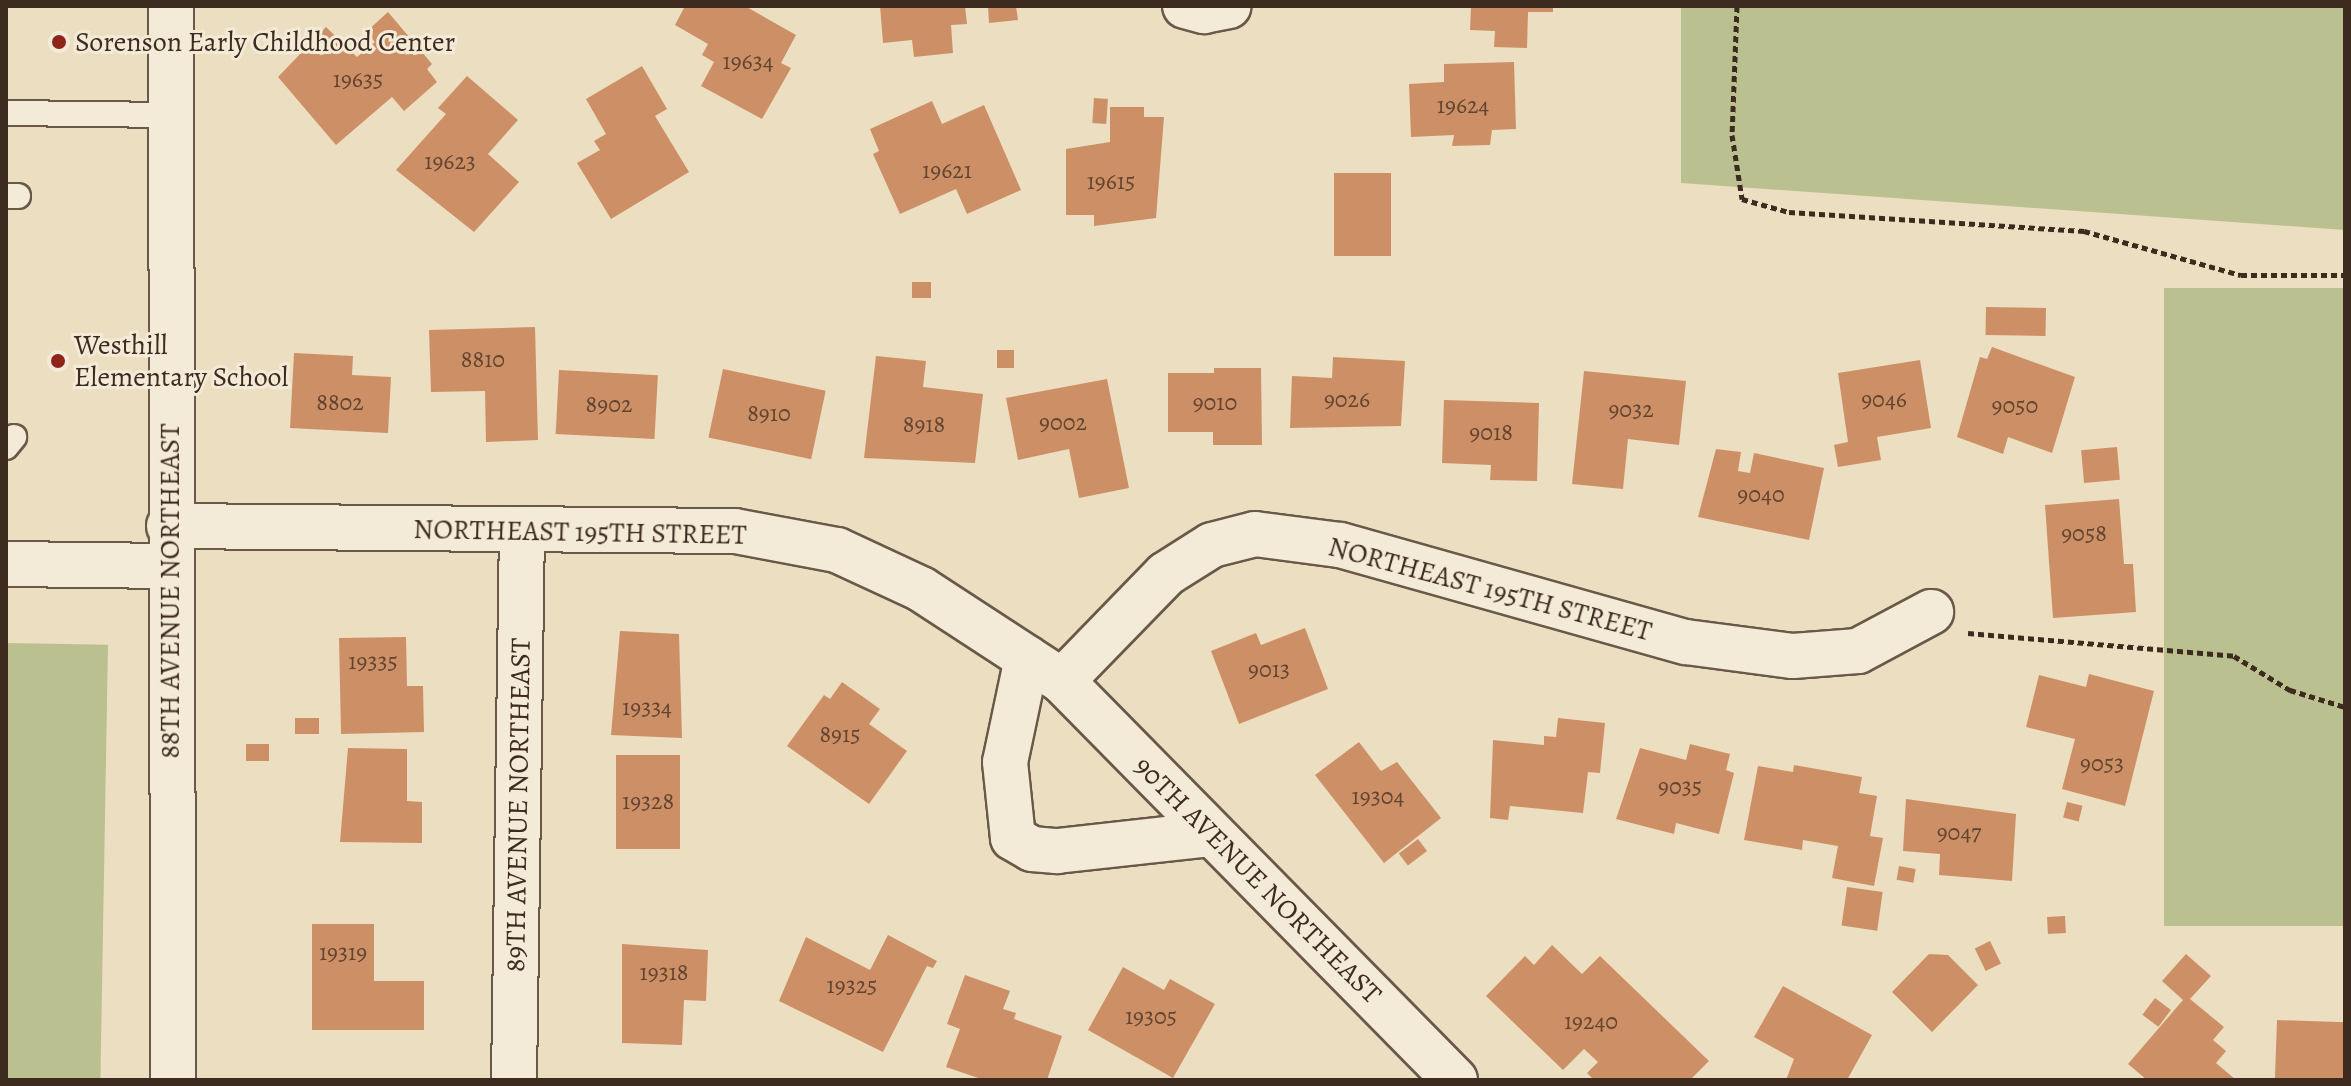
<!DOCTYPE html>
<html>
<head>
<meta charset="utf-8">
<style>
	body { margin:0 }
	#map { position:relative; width:2351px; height:1086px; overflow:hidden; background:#ecdec1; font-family:Alegreya,serif }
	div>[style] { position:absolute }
	.green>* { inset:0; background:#bbc090; transform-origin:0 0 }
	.building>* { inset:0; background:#cd9066; transform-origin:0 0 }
	.path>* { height:5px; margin-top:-2.5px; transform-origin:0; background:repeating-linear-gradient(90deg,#3e2b1f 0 6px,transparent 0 10px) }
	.roads { filter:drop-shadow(2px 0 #6a5848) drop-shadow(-2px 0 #6a5848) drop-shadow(0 2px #6a5848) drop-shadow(0 -2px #6a5848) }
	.lane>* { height:24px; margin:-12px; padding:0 12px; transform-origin:12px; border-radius:12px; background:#f3ead7 }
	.street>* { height:44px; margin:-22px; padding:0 22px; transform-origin:22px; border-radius:22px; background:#f3ead7 }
	.secondary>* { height:44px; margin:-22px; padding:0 22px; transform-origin:22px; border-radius:22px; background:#f3ead7 }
	.dots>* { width:22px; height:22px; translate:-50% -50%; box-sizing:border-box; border:4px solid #f3ead7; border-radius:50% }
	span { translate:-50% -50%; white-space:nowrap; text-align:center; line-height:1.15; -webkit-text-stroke:6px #f3ead7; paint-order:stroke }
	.number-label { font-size:24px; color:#624431 }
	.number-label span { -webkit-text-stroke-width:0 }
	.poi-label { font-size:28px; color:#3e2b1f }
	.left { translate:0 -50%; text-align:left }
	.street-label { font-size:28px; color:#3e2b1f }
	.frame { position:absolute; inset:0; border:8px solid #3e2b1f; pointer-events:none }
</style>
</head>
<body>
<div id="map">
	<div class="green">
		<i style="clip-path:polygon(1681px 6px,2345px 6px,2345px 230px,1681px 183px)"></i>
		<i style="left:2164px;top:288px;width:181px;height:638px"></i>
		<i style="left:6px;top:643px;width:102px;height:437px;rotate:1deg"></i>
	</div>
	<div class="building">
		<i style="clip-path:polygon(685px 6px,745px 6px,796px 35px,781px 63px,791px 68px,762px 119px,701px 86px,714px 62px,702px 55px,708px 44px,675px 25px)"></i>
		<i style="clip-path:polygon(880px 6px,965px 6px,967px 24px,951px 25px,953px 53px,914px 57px,912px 40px,883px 43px)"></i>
		<i style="clip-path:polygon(988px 6px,1016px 6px,1018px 20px,989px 23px)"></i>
		<i style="clip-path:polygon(1471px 6px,1553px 6px,1553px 12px,1528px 12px,1527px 48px,1494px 47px,1495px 31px,1470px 30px)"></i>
		<i style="clip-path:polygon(388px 12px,432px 64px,427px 69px,437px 82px,404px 111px,392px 97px,336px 145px,278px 77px,326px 27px,357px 57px,375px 42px,366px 32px)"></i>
		<i style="clip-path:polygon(1514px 62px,1516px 129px,1492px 130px,1490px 145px,1452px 146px,1454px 135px,1411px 137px,1409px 84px,1444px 82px,1444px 64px)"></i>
		<i style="clip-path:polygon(642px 66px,667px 109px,655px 116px,689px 172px,611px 219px,577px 163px,600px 150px,594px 141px,606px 134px,586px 99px)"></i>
		<i style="clip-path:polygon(467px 76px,518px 120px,488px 154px,519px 182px,474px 232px,396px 170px,446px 114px,438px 108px)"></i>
		<i style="left:1094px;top:98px;width:14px;height:25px;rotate:4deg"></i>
		<i style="clip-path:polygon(932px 101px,942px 124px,984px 105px,1021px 190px,967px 214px,956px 189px,900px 214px,873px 154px,879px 151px,870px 129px)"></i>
		<i style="clip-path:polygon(1110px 107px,1144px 107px,1144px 117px,1164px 117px,1156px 218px,1094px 226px,1094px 215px,1066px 215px,1066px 149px,1110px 142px)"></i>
		<i style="left:1334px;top:173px;width:57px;height:83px"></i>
		<i style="left:912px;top:282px;width:19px;height:16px"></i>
		<i style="left:1986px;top:307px;width:60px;height:28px;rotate:1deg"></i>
		<i style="clip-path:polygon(535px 327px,538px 440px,486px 442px,485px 391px,431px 392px,429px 330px)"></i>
		<i style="clip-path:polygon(1992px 347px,2075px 377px,2052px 453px,2008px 437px,2003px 454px,1957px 437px,1980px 357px,1987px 359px)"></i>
		<i style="left:997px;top:350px;width:17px;height:18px"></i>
		<i style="clip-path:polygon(294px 353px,353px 356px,352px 375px,391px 377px,388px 433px,290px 428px)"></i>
		<i style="clip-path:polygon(876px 356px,926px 361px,923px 387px,983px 394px,975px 463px,864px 458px)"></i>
		<i style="clip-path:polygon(1333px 357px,1405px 361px,1401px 426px,1290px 428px,1292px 376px,1332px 378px)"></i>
		<i style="clip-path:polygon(1920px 360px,1931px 428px,1877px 437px,1881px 460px,1838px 467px,1834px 445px,1848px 442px,1838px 373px)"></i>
		<i style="clip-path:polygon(1214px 368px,1261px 368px,1262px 445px,1213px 445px,1213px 432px,1168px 432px,1168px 373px,1214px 373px)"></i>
		<i style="left:723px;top:369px;width:105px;height:70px;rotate:12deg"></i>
		<i style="left:559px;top:370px;width:99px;height:64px;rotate:3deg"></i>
		<i style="clip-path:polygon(1584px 371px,1686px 381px,1679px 445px,1628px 439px,1623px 489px,1572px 484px)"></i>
		<i style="clip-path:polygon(1107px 379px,1129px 488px,1079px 498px,1069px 449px,1018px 460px,1006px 398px)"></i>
		<i style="clip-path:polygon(1444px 400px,1539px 403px,1537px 481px,1490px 480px,1491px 465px,1442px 463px)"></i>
		<i style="left:2117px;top:447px;width:33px;height:36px;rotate:85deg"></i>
		<i style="clip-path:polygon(1716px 449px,1741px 452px,1738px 471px,1750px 473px,1754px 453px,1824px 468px,1809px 540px,1698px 517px)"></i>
		<i style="clip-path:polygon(2119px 499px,2124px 564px,2133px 564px,2136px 612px,2053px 618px,2045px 505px)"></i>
		<i style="clip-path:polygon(1305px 628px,1328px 689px,1239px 724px,1211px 651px,1256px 633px,1261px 645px)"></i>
		<i style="clip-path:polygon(620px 631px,679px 634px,682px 738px,611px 735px)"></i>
		<i style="clip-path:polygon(406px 637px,407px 686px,423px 686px,424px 732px,341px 734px,339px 638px)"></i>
		<i style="clip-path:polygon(2089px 674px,2154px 691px,2125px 806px,2062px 789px,2075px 739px,2026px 727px,2039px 675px,2086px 687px)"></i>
		<i style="clip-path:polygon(842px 682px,880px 709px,869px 724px,907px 751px,869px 804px,787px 746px,824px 695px,830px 699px)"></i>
		<i style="left:295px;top:718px;width:24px;height:16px"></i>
		<i style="clip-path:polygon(1558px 718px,1605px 723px,1600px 773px,1588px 772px,1583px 813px,1510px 806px,1508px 820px,1490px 818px,1493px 740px,1544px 745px,1544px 736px,1556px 737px)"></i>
		<i style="clip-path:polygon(1359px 742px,1381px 771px,1397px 762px,1441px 818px,1384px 863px,1315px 775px)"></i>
		<i style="left:269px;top:744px;width:17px;height:23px;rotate:90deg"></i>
		<i style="clip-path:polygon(1690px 744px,1730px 754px,1726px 770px,1734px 773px,1719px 834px,1676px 823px,1674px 834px,1616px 819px,1640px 748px,1686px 760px)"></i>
		<i style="clip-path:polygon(348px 748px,407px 749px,407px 801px,422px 802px,422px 843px,340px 842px)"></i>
		<i style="left:616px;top:755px;width:64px;height:94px"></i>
		<i style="clip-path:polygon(1794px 765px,1862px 777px,1859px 793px,1877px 796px,1870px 836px,1883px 838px,1874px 886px,1832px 878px,1838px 846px,1803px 840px,1802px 850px,1744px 840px,1758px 766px,1793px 772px)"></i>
		<i style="clip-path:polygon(1906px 799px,2016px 814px,2012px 881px,1939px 875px,1940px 854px,1903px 851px)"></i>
		<i style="left:2067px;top:802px;width:16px;height:16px;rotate:14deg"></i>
		<i style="left:1418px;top:839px;width:15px;height:24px;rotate:53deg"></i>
		<i style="left:1899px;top:866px;width:17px;height:14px;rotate:10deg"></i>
		<i style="left:1847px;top:887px;width:36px;height:39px;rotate:8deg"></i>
		<i style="left:2065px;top:916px;width:17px;height:18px;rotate:87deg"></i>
		<i style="clip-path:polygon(312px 924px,374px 924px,374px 981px,424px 981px,424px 1030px,312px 1030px)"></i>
		<i style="clip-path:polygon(888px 935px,937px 961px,933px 968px,927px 966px,883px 1052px,779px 1001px,806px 937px,870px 970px)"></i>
		<i style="left:1990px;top:941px;width:25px;height:17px;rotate:64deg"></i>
		<i style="clip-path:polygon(622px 944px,708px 950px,706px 1001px,684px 1000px,682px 1045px,622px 1043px)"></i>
		<i style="clip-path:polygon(1552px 945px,1582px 974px,1600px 956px,1709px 1061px,1690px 1080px,1594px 1080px,1587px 1073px,1598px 1062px,1584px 1049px,1563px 1070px,1486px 996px,1525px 956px,1534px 965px)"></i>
		<i style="clip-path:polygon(1929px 954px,1948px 955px,1978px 985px,1932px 1032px,1892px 992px)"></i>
		<i style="clip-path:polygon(2186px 954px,2211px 976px,2190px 999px,2224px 1027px,2213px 1040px,2226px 1051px,2216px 1063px,2236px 1080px,2147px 1080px,2128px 1064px,2183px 1000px,2162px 981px)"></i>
		<i style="clip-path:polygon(1123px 967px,1164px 990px,1170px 979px,1215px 1004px,1173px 1078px,1088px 1030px)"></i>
		<i style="clip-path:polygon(965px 975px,1010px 991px,1003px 1009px,1016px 1013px,1014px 1019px,1062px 1036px,1047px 1080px,984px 1080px,946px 1067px,960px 1029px,947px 1024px)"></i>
		<i style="clip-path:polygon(1783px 986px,1872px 1035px,1847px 1080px,1786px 1080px,1794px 1059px,1754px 1037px)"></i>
		<i style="left:2155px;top:998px;width:20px;height:21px;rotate:37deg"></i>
		<i style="left:2277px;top:1020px;width:68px;height:60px;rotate:2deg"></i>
	</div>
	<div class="path">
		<i style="left:1737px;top:6px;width:129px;rotate:92.2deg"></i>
		<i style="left:1732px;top:135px;width:65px;rotate:81.1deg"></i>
		<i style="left:1742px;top:199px;width:49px;rotate:15.5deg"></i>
		<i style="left:1789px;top:212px;width:296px;rotate:3.7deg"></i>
		<i style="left:2084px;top:231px;width:163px;rotate:15.7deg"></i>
		<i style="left:2241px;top:275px;width:104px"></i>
		<i style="left:1968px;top:633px;width:267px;rotate:4.9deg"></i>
		<i style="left:2234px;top:656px;width:66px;rotate:31.3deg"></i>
		<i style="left:2290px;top:690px;width:58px;rotate:17.2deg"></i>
	</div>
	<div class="roads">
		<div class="lane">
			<i style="left:6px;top:113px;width:165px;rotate:0.7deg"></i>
			<i style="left:6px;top:196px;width:12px"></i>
			<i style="left:6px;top:447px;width:13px;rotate:-51deg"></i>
		</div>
		<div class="street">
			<i style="left:1185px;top:6px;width:20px;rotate:15deg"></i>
			<i style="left:1204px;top:11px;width:25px;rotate:-11deg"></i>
			<i style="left:169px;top:526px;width:566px;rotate:0.51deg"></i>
			<i style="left:735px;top:531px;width:104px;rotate:10.6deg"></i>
			<i style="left:837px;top:550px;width:93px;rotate:24.9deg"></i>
			<i style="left:921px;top:589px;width:168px;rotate:33.1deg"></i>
			<i style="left:1062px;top:681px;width:149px;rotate:-45.8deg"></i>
			<i style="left:1166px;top:574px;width:54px;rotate:-32.2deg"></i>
			<i style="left:1212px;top:545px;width:44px;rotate:-14.3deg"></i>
			<i style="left:1255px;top:534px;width:86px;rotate:7.4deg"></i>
			<i style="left:1340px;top:545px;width:359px;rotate:15.7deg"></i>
			<i style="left:1686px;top:642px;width:108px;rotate:7.5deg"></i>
			<i style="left:1793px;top:656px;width:65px;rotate:-4.4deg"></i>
			<i style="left:1858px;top:651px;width:83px;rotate:-28.1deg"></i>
			<i style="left:6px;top:564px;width:163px;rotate:0.7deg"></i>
			<i style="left:1027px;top:658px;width:106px;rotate:101.9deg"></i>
			<i style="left:1005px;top:762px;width:76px;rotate:84deg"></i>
			<i style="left:1013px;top:838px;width:22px;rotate:30deg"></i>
			<i style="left:1032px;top:849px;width:25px;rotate:5deg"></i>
			<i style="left:1057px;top:851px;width:156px;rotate:-6.3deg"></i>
			<i style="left:1062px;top:681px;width:560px;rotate:45.43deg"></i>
			<i style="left:514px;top:1080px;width:550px;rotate:-89.17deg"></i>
		</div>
		<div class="secondary">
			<i style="left:171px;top:6px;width:1074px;rotate:89.89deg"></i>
		</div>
	</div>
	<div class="dots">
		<i style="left:59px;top:42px;background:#8f2418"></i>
		<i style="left:58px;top:361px;background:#8f2418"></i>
	</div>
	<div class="number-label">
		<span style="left:748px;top:62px">19634</span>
		<span style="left:358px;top:80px">19635</span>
		<span style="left:1463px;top:106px">19624</span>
		<span style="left:450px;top:162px">19623</span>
		<span style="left:947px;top:171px">19621</span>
		<span style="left:1111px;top:182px">19615</span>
		<span style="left:483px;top:360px">8810</span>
		<span style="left:1347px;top:400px">9026</span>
		<span style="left:1884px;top:400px">9046</span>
		<span style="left:340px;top:403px">8802</span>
		<span style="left:1215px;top:403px">9010</span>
		<span style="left:609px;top:405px">8902</span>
		<span style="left:2015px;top:406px">9050</span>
		<span style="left:1631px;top:410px">9032</span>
		<span style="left:769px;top:414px">8910</span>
		<span style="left:1063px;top:423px">9002</span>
		<span style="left:924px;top:425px">8918</span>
		<span style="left:1491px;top:433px">9018</span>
		<span style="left:1761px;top:495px">9040</span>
		<span style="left:2084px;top:534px">9058</span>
		<span style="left:373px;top:662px">19335</span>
		<span style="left:1269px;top:670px">9013</span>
		<span style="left:647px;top:708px">19334</span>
		<span style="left:840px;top:735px">8915</span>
		<span style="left:2102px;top:764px">9053</span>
		<span style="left:1680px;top:787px">9035</span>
		<span style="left:1378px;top:797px">19304</span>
		<span style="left:648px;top:802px">19328</span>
		<span style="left:1959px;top:833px">9047</span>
		<span style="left:343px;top:953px">19319</span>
		<span style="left:664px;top:973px">19318</span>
		<span style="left:852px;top:986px">19325</span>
		<span style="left:1151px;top:1017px">19305</span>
		<span style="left:1591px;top:1022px">19240</span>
	</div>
	<div class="poi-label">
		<span class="left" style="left:75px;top:42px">Sorenson Early Childhood Center</span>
		<span class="left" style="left:74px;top:361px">Westhill<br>Elementary School</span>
	</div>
	<div class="street-label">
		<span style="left:580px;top:532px;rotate:1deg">NORTHEAST 195TH STREET</span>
		<span style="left:1490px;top:589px;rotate:15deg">NORTHEAST 195TH STREET</span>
		<span style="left:170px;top:591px;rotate:-90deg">88TH AVENUE NORTHEAST</span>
		<span style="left:518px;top:805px;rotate:-89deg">89TH AVENUE NORTHEAST</span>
		<span style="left:1258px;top:880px;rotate:45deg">90TH AVENUE NORTHEAST</span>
	</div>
	<div class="frame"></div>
</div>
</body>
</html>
